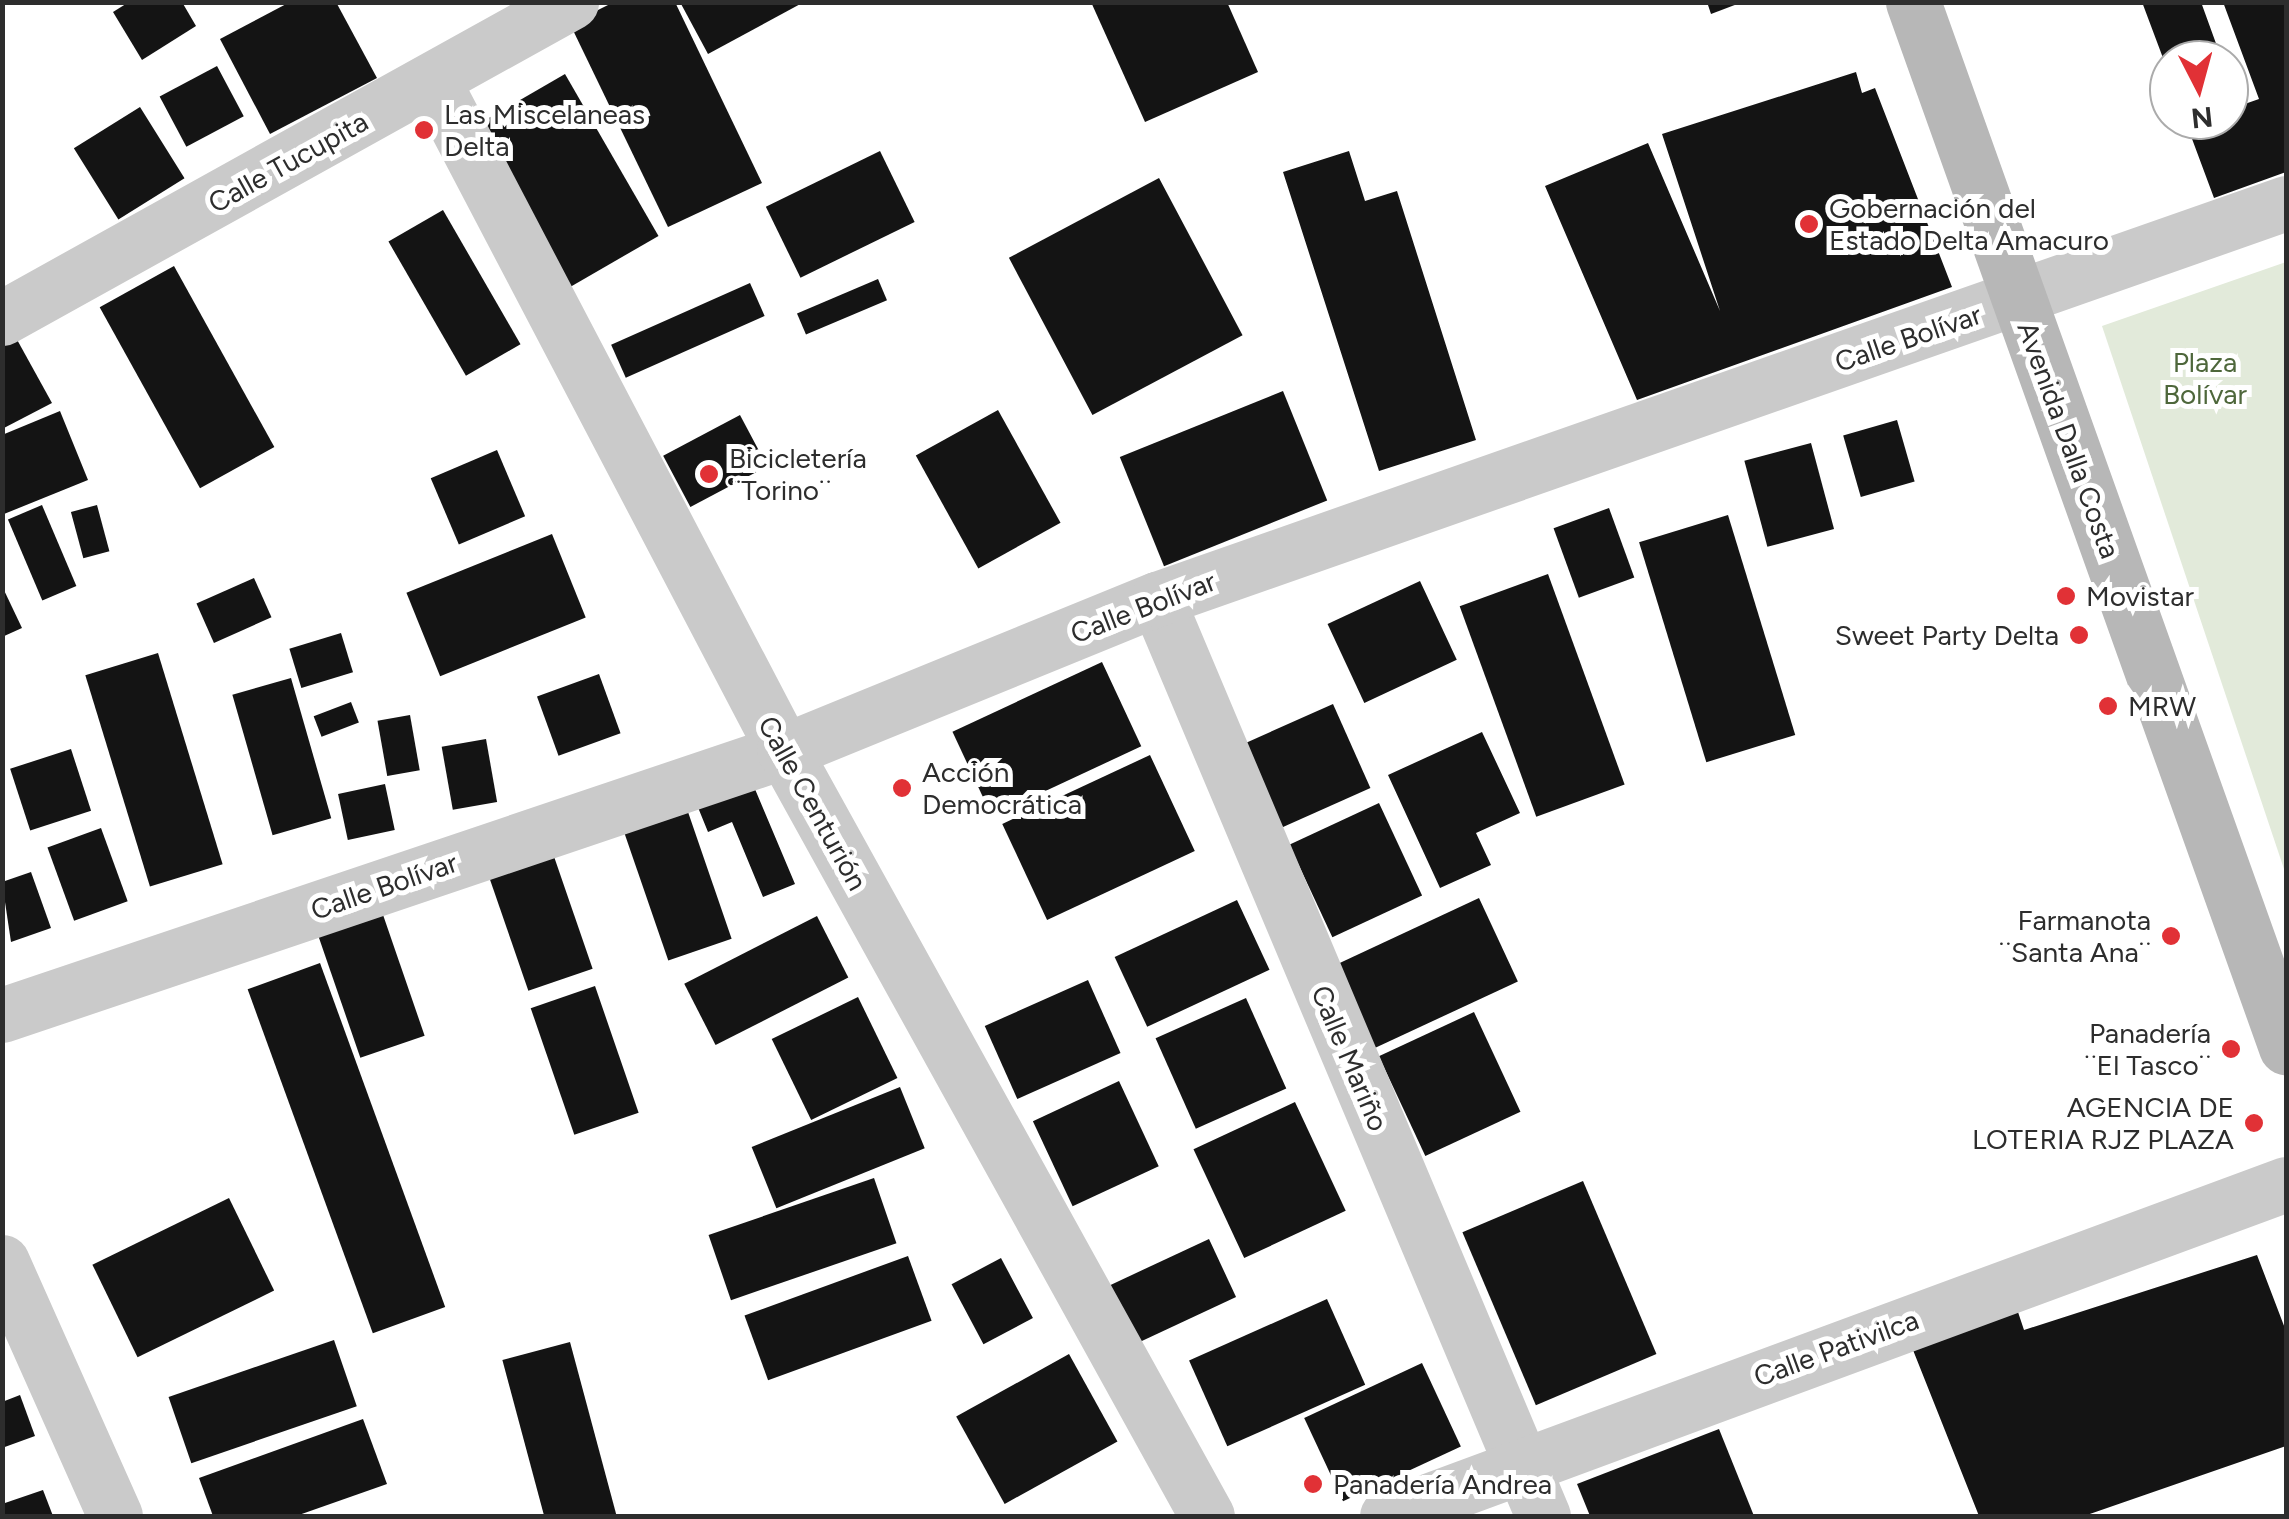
<!DOCTYPE html>
<html>
<head>
<meta charset="utf-8">
<style>
	body { margin:0 }
	#map { position:relative; width:2289px; height:1519px; overflow:hidden; background:#fff; font-family:Figtree,sans-serif }
	div>[style] { position:absolute }
	.green>* { inset:0; background:#e2eada }
	.building>* { inset:0; background:#141414; transform-origin:0 0 }
	.minor>* { height:55px; margin:-27.5px; padding:0 27.5px; transform-origin:27.5px; border-radius:27.5px; background:#cacaca }
	.secondary>* { height:55px; margin:-27.5px; padding:0 27.5px; transform-origin:27.5px; border-radius:27.5px; background:#b7b7b7 }
	.dots>* { width:28px; height:28px; translate:-50% -50%; box-sizing:border-box; border:5px solid #fff; border-radius:50% }
	span { translate:-50% -50%; white-space:nowrap; text-align:center; line-height:1.15; -webkit-text-stroke:10px #fff; paint-order:stroke }
	.poi-label { font-size:28px; color:#2d2d2d }
	.left { translate:0 -50%; text-align:left }
	.right { translate:-100% -50%; text-align:right }
	.street-label { font-size:28px; color:#2d2d2d }
	.park-label { font-size:28px; color:#4e673b }
	.frame { position:absolute; inset:0; border:5px solid #2d2d2d; pointer-events:none }
	.north { position:absolute; left:2149px; top:40px; width:100px; height:100px; box-sizing:border-box; background:#fff; border:2px solid #ababab; border-radius:50%; rotate:174deg; font-size:28px; font-weight:700; line-height:40px; text-align:center; color:#2d2d2d }
	.north::after { content:''; display:block; margin:auto; width:35px; height:45px; background:#e13136; clip-path:polygon(50% 0,100% 100%,50% 72%,0 100%) }
</style>
</head>
<body>
<div id="map">
	<div class="green">
		<i style="clip-path:polygon(2286px 262px,2286px 875px,2102px 326px)"></i>
	</div>
	<div class="building">
		<i style="clip-path:polygon(129px 2px,182px 2px,196px 26px,142px 60px,113px 12px)"></i>
		<i style="clip-path:polygon(290px 2px,336px 2px,377px 78px,270px 134px,220px 39px)"></i>
		<i style="clip-path:polygon(614px 2px,675px 2px,762px 183px,668px 227px,570px 24px)"></i>
		<i style="clip-path:polygon(680px 2px,804px 2px,708px 54px)"></i>
		<i style="clip-path:polygon(1091px 2px,1227px 2px,1258px 72px,1145px 122px)"></i>
		<i style="clip-path:polygon(1707px 2px,1740px 2px,1740px 3px,1711px 14px)"></i>
		<i style="clip-path:polygon(2142px 2px,2201px 2px,2222px 60px,2169px 60px,2169px 74px)"></i>
		<i style="clip-path:polygon(2223px 2px,2286px 2px,2286px 172px,2214px 198px,2185px 120px,2229px 120px,2229px 79px,2239px 106px,2259px 99px)"></i>
		<i style="left:217px;top:66px;width:57px;height:65px;rotate:62deg"></i>
		<i style="clip-path:polygon(1856px 72px,1862px 93px,1875px 88px,1952px 287px,1637px 400px,1545px 186px,1648px 143px,1720px 311px,1662px 134px)"></i>
		<i style="left:565px;top:74px;width:187px;height:108px;rotate:60deg"></i>
		<i style="left:140px;top:107px;width:84px;height:78px;rotate:58deg"></i>
		<i style="left:880px;top:151px;width:79px;height:127px;rotate:64deg"></i>
		<i style="clip-path:polygon(1349px 151px,1365px 201px,1397px 191px,1476px 440px,1379px 471px,1283px 172px)"></i>
		<i style="left:1159px;top:178px;width:178px;height:170px;rotate:62deg"></i>
		<i style="left:443px;top:210px;width:155px;height:63px;rotate:60deg"></i>
		<i style="left:174px;top:266px;width:207px;height:85px;rotate:61deg"></i>
		<i style="left:878px;top:279px;width:23px;height:88px;rotate:67deg"></i>
		<i style="left:750px;top:283px;width:36px;height:152px;rotate:66deg"></i>
		<i style="clip-path:polygon(15px 336px,52px 403px,2px 429px,2px 342px)"></i>
		<i style="left:1283px;top:391px;width:118px;height:176px;rotate:68deg"></i>
		<i style="left:998px;top:410px;width:129px;height:94px;rotate:61deg"></i>
		<i style="clip-path:polygon(60px 411px,88px 480px,4px 514px,2px 435px)"></i>
		<i style="left:740px;top:415px;width:58px;height:87px;rotate:62deg"></i>
		<i style="left:1897px;top:420px;width:64px;height:56px;rotate:74deg"></i>
		<i style="left:1811px;top:443px;width:89px;height:69px;rotate:75deg"></i>
		<i style="left:497px;top:450px;width:72px;height:72px;rotate:67deg"></i>
		<i style="left:42px;top:505px;width:88px;height:37px;rotate:67deg"></i>
		<i style="left:97px;top:505px;width:48px;height:27px;rotate:75deg"></i>
		<i style="left:1609px;top:508px;width:74px;height:59px;rotate:70deg"></i>
		<i style="left:1728px;top:515px;width:230px;height:93px;rotate:73deg"></i>
		<i style="left:552px;top:534px;width:90px;height:157px;rotate:68deg"></i>
		<i style="left:1548px;top:574px;width:224px;height:94px;rotate:70deg"></i>
		<i style="left:254px;top:578px;width:43px;height:63px;rotate:66deg"></i>
		<i style="left:1420px;top:581px;width:87px;height:102px;rotate:65deg"></i>
		<i style="clip-path:polygon(2px 586px,22px 628px,2px 637px)"></i>
		<i style="left:341px;top:633px;width:41px;height:54px;rotate:73deg"></i>
		<i style="left:158px;top:653px;width:221px;height:76px;rotate:73deg"></i>
		<i style="left:1102px;top:662px;width:93px;height:165px;rotate:65deg"></i>
		<i style="left:599px;top:674px;width:63px;height:66px;rotate:70deg"></i>
		<i style="left:291px;top:678px;width:146px;height:61px;rotate:74deg"></i>
		<i style="left:351px;top:702px;width:22px;height:40px;rotate:69deg"></i>
		<i style="left:1333px;top:704px;width:92px;height:103px;rotate:66deg"></i>
		<i style="left:410px;top:715px;width:56px;height:33px;rotate:80deg"></i>
		<i style="clip-path:polygon(1482px 732px,1520px 813px,1476px 833px,1491px 865px,1440px 888px,1388px 775px)"></i>
		<i style="left:486px;top:739px;width:64px;height:45px;rotate:80deg"></i>
		<i style="left:71px;top:749px;width:65px;height:64px;rotate:72deg"></i>
		<i style="left:1150px;top:755px;width:106px;height:163px;rotate:65deg"></i>
		<i style="clip-path:polygon(752px 782px,795px 884px,763px 897px,732px 822px,708px 832px,697px 805px)"></i>
		<i style="left:385px;top:784px;width:47px;height:48px;rotate:78deg"></i>
		<i style="left:1379px;top:803px;width:102px;height:99px;rotate:65deg"></i>
		<i style="left:688px;top:812px;width:134px;height:67px;rotate:71deg"></i>
		<i style="left:101px;top:828px;width:78px;height:57px;rotate:70deg"></i>
		<i style="left:549px;top:842px;width:134px;height:68px;rotate:71deg"></i>
		<i style="clip-path:polygon(31px 872px,51px 928px,11px 942px,2px 882px)"></i>
		<i style="left:1479px;top:898px;width:92px;height:159px;rotate:65deg"></i>
		<i style="left:1237px;top:900px;width:77px;height:135px;rotate:65deg"></i>
		<i style="left:381px;top:909px;width:134px;height:68px;rotate:71deg"></i>
		<i style="left:817px;top:916px;width:69px;height:149px;rotate:63deg"></i>
		<i style="left:320px;top:963px;width:366px;height:77px;rotate:70deg"></i>
		<i style="left:1088px;top:980px;width:80px;height:113px;rotate:66deg"></i>
		<i style="left:595px;top:986px;width:134px;height:68px;rotate:71deg"></i>
		<i style="left:858px;top:997px;width:90px;height:96px;rotate:64deg"></i>
		<i style="left:1246px;top:998px;width:99px;height:99px;rotate:66deg"></i>
		<i style="left:1474px;top:1012px;width:110px;height:105px;rotate:65deg"></i>
		<i style="left:1119px;top:1081px;width:94px;height:95px;rotate:65deg"></i>
		<i style="left:900px;top:1087px;width:66px;height:160px;rotate:68deg"></i>
		<i style="left:1295px;top:1102px;width:120px;height:112px;rotate:65deg"></i>
		<i style="left:874px;top:1178px;width:69px;height:175px;rotate:71deg"></i>
		<i style="left:1583px;top:1181px;width:188px;height:131px;rotate:67deg"></i>
		<i style="left:229px;top:1198px;width:103px;height:152px;rotate:64deg"></i>
		<i style="left:1209px;top:1239px;width:64px;height:111px;rotate:65deg"></i>
		<i style="clip-path:polygon(2257px 1255px,2286px 1331px,2286px 1446px,2084px 1516px,1979px 1516px,1911px 1345px,2015px 1303px,2024px 1330px)"></i>
		<i style="left:908px;top:1256px;width:69px;height:174px;rotate:70deg"></i>
		<i style="left:1001px;top:1258px;width:68px;height:56px;rotate:62deg"></i>
		<i style="left:1327px;top:1299px;width:94px;height:151px;rotate:66deg"></i>
		<i style="left:334px;top:1340px;width:70px;height:175px;rotate:71deg"></i>
		<i style="left:570px;top:1342px;width:180px;height:70px;rotate:75deg"></i>
		<i style="left:1069px;top:1354px;width:100px;height:129px;rotate:61deg"></i>
		<i style="left:1422px;top:1363px;width:92px;height:130px;rotate:65deg"></i>
		<i style="clip-path:polygon(20px 1395px,35px 1436px,2px 1448px,2px 1402px)"></i>
		<i style="clip-path:polygon(363px 1419px,387px 1484px,296px 1516px,213px 1516px,199px 1478px)"></i>
		<i style="clip-path:polygon(1719px 1429px,1754px 1516px,1590px 1516px,1577px 1484px)"></i>
		<i style="clip-path:polygon(43px 1490px,53px 1516px,2px 1516px,2px 1504px)"></i>
	</div>
	<div class="minor">
		<i style="left:434px;top:83px;width:754px;rotate:62.35deg"></i>
		<i style="left:784px;top:751px;width:874px;rotate:61.06deg"></i>
		<i style="left:2px;top:318px;width:651px;rotate:-29.05deg"></i>
		<i style="left:1157px;top:599px;width:995px;rotate:67.17deg"></i>
		<i style="left:2px;top:1015px;width:825px;rotate:-18.65deg"></i>
		<i style="left:784px;top:751px;width:403px;rotate:-22.2deg"></i>
		<i style="left:1157px;top:599px;width:1196px;rotate:-19.33deg"></i>
		<i style="left:2px;top:1262px;width:278px;rotate:66deg"></i>
		<i style="left:1387px;top:1516px;width:958px;rotate:-20.27deg"></i>
	</div>
	<div class="secondary">
		<i style="left:1913px;top:2px;width:1110px;rotate:70.36deg"></i>
	</div>
	<div class="dots">
		<i style="left:424px;top:130px;background:#e13136"></i>
		<i style="left:1809px;top:224px;background:#e13136"></i>
		<i style="left:709px;top:474px;background:#e13136"></i>
		<i style="left:2066px;top:596px;background:#e13136"></i>
		<i style="left:2079px;top:635px;background:#e13136"></i>
		<i style="left:2108px;top:706px;background:#e13136"></i>
		<i style="left:902px;top:788px;background:#e13136"></i>
		<i style="left:2171px;top:936px;background:#e13136"></i>
		<i style="left:2231px;top:1049px;background:#e13136"></i>
		<i style="left:2254px;top:1123px;background:#e13136"></i>
		<i style="left:1313px;top:1484px;background:#e13136"></i>
	</div>
	<div class="poi-label">
		<span class="left" style="left:444px;top:130px">Las Miscelaneas<br>Delta</span>
		<span class="left" style="left:1829px;top:224px">Gobernación del<br>Estado Delta Amacuro</span>
		<span class="left" style="left:729px;top:474px">Bicicletería<br>¨Torino¨</span>
		<span class="left" style="left:2086px;top:596px">Movistar</span>
		<span class="right" style="left:2059px;top:635px">Sweet Party Delta</span>
		<span class="left" style="left:2128px;top:706px">MRW</span>
		<span class="left" style="left:922px;top:788px">Acción<br>Democrática</span>
		<span class="right" style="left:2151px;top:936px">Farmanota<br>¨Santa Ana¨</span>
		<span class="right" style="left:2211px;top:1049px">Panadería<br>¨El Tasco¨</span>
		<span class="right" style="left:2234px;top:1123px">AGENCIA DE<br>LOTERIA RJZ PLAZA</span>
		<span class="left" style="left:1333px;top:1484px">Panadería Andrea</span>
	</div>
	<div class="street-label">
		<span style="left:288px;top:162px;rotate:-29deg">Calle Tucupita</span>
		<span style="left:1908px;top:338px;rotate:-19deg">Calle Bolívar</span>
		<span style="left:2069px;top:440px;rotate:70deg">Avenida Dalla Costa</span>
		<span style="left:1143px;top:607px;rotate:-21deg">Calle Bolívar</span>
		<span style="left:813px;top:803px;rotate:61deg">Calle Centurión</span>
		<span style="left:384px;top:886px;rotate:-19deg">Calle Bolívar</span>
		<span style="left:1350px;top:1058px;rotate:67deg">Calle Mariño</span>
		<span style="left:1836px;top:1348px;rotate:-20deg">Calle Pativilca</span>
	</div>
	<div class="park-label">
		<span style="left:2205px;top:378px">Plaza<br>Bolívar</span>
	</div>
	<div class="frame"></div>
	<div class="north">N</div>
</div>
</body>
</html>
